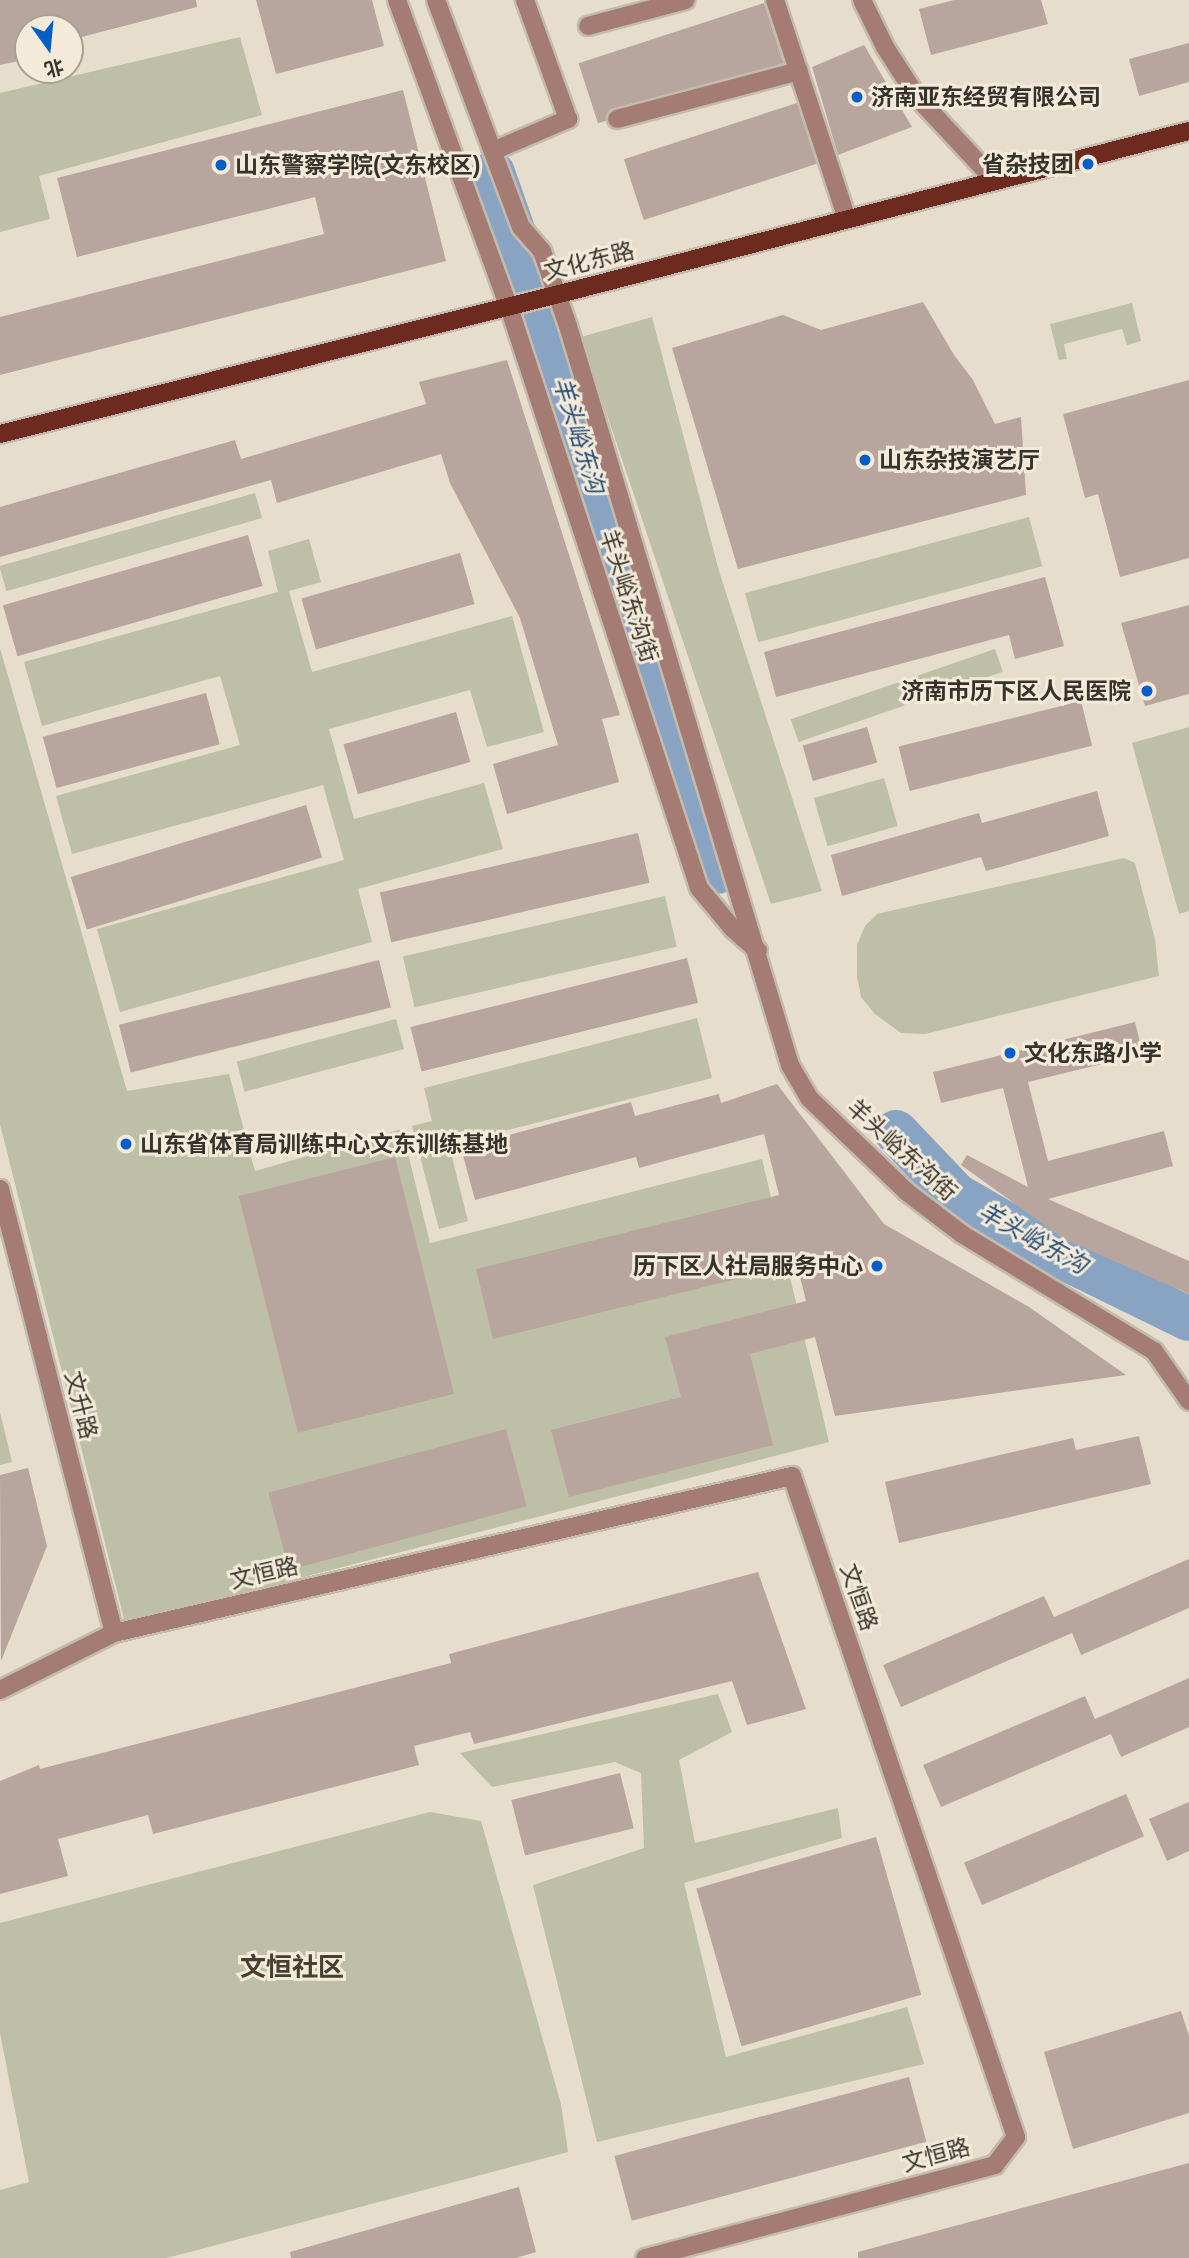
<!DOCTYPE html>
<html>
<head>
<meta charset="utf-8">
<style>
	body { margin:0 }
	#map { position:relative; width:1189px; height:2258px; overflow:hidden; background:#e6ddcd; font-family:Helvetica,"Noto Sans SC",sans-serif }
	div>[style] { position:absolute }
	.green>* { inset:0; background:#bdbfa6; transform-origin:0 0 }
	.river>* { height:44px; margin:-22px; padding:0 22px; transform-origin:22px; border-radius:22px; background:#89a4c3 }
	.building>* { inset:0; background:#b8a69e; transform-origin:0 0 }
	.roads { filter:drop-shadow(2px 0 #c3bbad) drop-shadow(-2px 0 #c3bbad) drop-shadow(0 2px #c3bbad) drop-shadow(0 -2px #c3bbad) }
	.minor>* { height:18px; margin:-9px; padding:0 9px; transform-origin:9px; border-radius:9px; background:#a47c74 }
	.major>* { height:18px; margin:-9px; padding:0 9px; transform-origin:9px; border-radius:9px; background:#6d2a1f }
	.dots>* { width:19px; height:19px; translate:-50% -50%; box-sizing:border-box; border:4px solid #f3ead9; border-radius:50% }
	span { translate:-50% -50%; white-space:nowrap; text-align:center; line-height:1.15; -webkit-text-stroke:6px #f3ead9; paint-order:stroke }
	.poi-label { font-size:23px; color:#36332c; font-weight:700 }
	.left { translate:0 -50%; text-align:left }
	.right { translate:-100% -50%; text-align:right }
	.street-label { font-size:23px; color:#36332c }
	.water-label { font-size:24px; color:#274d78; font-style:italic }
	.quarter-label { font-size:26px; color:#474032; font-weight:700 }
	.north { position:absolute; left:14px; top:14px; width:70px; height:70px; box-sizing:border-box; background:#f3ead9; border:2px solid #a7a194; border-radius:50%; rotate:165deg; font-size:19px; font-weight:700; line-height:28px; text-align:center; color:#36332c }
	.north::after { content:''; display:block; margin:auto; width:24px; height:32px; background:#045ec7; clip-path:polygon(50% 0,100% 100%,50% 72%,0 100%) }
</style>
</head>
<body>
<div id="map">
	<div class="green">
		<i style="clip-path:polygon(240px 37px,262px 115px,39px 176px,50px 219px,0 232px,0 93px)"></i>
		<i style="clip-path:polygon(1132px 303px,1141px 341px,1127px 345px,1122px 329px,1064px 344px,1067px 359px,1059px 360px,1050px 324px)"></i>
		<i style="clip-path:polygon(652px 317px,719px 571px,822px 891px,771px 904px,581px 337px)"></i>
		<i style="left:255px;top:493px;width:26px;height:266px;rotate:74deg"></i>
		<i style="left:1029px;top:517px;width:51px;height:294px;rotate:75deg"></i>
		<i style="clip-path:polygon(309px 539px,321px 582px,289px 591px,312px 672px,512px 616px,544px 732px,487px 747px,470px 690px,329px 729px,354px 819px,484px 783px,503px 849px,358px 889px,372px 942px,120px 1012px,97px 929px,344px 860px,323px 785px,72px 854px,56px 796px,240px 745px,220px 676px,42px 726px,24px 662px,278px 592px,268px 551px)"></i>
		<i style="clip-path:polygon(0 648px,127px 1091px,229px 1074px,255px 1171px,402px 1129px,430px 1243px,762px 1159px,829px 1442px,125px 1623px,0 1124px)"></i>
		<i style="left:995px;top:649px;width:24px;height:216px;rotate:71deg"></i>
		<i style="clip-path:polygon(1189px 727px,1189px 911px,1179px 914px,1132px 743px)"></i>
		<i style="left:884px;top:778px;width:50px;height:73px;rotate:74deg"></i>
		<i style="clip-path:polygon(1124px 858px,1135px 863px,1155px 939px,1159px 976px,925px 1034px,901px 1033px,875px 1014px,861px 997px,857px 976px,857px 945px,865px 926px,877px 914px)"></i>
		<i style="left:665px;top:896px;width:52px;height:269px;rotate:77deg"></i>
		<i style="clip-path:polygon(697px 1018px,712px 1078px,449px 1145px,468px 1221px,439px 1229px,412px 1126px,432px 1121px,424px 1088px)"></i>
		<i style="left:396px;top:1019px;width:31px;height:165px;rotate:75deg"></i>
		<i style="clip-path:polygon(0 1412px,12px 1462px,0 1465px)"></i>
		<i style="clip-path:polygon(718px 1694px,732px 1732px,679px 1760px,695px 1843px,838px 1808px,842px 1838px,684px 1883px,726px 2057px,907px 2007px,924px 2064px,597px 2142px,533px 1885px,644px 1848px,641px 1773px,615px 1762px,492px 1787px,460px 1753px)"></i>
		<i style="clip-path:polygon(430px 1812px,481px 1821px,561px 2104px,568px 2152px,167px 2258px,0 2258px,0 2190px,29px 2182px,0 2033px,0 1923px)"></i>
	</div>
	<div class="river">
		<i style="left:493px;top:173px;width:106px;rotate:70.7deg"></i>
		<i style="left:528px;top:273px;width:628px;rotate:72.49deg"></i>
		<i style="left:896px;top:1132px;width:87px;rotate:46.4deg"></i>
		<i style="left:956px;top:1195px;width:132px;rotate:30.1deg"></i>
		<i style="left:1070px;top:1261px;width:132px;rotate:26deg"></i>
	</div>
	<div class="building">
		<i style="clip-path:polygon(0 0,196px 0,197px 7px,70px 40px,70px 28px,28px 28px,28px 59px,0 65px)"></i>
		<i style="clip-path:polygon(256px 0,372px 0,384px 46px,276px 74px)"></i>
		<i style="clip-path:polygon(954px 0,1041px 0,1048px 24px,931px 55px,919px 9px)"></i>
		<i style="left:764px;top:3px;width:63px;height:195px;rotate:72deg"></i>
		<i style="clip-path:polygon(1189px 43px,1189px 82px,1139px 96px,1129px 59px)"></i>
		<i style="clip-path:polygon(864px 45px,912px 127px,838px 155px,812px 67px)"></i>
		<i style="clip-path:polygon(403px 90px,446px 261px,0 375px,0 317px,324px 234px,315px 197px,77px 257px,57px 178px)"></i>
		<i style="left:797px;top:103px;width:64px;height:182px;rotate:72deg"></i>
		<i style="clip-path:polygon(923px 302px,954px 355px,973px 380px,995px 424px,1021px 417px,1026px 495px,738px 569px,672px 348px,783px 315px,821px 330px)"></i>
		<i style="clip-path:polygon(507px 360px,620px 715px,602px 719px,619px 782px,507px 814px,493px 764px,558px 745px,520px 618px,450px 483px,441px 454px,277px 503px,271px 480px,0 557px,0 507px,235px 440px,241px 459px,426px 404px,419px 382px)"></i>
		<i style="clip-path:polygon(1189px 380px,1189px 558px,1120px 577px,1098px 494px,1085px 498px,1063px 414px)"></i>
		<i style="left:248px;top:535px;width:53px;height:255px;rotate:74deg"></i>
		<i style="left:460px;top:553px;width:53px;height:165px;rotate:74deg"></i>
		<i style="clip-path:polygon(1045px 577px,1064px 646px,1015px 659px,1009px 635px,776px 697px,764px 652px)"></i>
		<i style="clip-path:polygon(1189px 605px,1189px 694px,1145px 706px,1121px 623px)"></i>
		<i style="left:206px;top:693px;width:53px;height:169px;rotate:75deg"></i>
		<i style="left:1081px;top:701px;width:46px;height:188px;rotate:76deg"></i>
		<i style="left:456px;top:712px;width:52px;height:117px;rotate:74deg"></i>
		<i style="left:867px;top:727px;width:37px;height:67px;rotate:74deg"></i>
		<i style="clip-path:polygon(1097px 791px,1109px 836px,986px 871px,981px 857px,842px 896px,831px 855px,979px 813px,982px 823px)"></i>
		<i style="left:306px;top:805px;width:55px;height:246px;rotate:73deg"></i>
		<i style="left:638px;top:833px;width:51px;height:265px;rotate:77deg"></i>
		<i style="left:687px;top:958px;width:46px;height:285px;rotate:76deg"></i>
		<i style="left:379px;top:960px;width:49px;height:268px;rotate:76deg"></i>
		<i style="clip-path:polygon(1135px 1022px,1143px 1054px,1028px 1082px,1048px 1161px,1164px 1131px,1173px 1166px,1048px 1199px,1189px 1261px,1189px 1294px,1064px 1239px,961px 1165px,967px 1155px,1028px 1187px,1003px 1088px,941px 1103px,933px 1072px)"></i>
		<i style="clip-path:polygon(777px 1084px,884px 1224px,1029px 1307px,1126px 1375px,835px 1416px,815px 1337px,750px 1354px,773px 1445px,569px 1497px,551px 1430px,681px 1397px,665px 1337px,806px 1301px,797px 1264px,493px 1339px,476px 1269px,779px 1195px,764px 1134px,639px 1168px,636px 1157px,475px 1200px,461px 1148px,631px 1102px,635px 1116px,719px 1094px,721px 1103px)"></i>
		<i style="left:395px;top:1157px;width:244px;height:161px;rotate:76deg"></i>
		<i style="left:506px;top:1429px;width:80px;height:246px;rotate:75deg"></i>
		<i style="clip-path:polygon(1139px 1436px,1151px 1484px,899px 1543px,885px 1482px,1073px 1438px,1076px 1450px)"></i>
		<i style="clip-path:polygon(28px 1468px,47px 1546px,1px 1661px,0 1475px)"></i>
		<i style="clip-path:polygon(1189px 1559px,1189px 1608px,1081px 1655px,1072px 1633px,901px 1707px,883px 1665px,1044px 1596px,1054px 1617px)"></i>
		<i style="clip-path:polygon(758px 1572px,806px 1709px,747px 1725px,732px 1681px,474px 1744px,470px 1732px,414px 1746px,419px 1765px,153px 1834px,148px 1815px,58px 1839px,68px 1876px,0 1894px,0 1781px,39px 1765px,40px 1769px,451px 1663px,449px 1654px)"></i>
		<i style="clip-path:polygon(1189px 1678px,1189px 1727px,1121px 1757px,1111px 1734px,941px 1807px,923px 1765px,1085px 1696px,1095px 1719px)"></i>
		<i style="left:620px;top:1773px;width:57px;height:112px;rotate:76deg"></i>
		<i style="left:1126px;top:1794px;width:46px;height:176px;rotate:67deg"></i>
		<i style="clip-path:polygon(1189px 1802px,1189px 1851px,1167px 1861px,1149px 1819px)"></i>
		<i style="left:876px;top:1837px;width:164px;height:187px;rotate:74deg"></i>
		<i style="clip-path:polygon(1181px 2011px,1189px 2036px,1189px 2113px,1073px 2149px,1044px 2052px)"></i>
		<i style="left:909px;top:2077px;width:67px;height:305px;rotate:75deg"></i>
		<i style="clip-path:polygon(1189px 2163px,1189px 2258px,858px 2258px,858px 2252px)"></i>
		<i style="clip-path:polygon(519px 2187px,536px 2252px,516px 2258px,291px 2258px,290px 2252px)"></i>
	</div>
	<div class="roads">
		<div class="minor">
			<i style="left:397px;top:0;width:327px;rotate:70deg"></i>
			<i style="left:509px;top:307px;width:611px;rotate:71.89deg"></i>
			<i style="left:699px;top:888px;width:53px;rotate:50.3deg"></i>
			<i style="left:733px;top:929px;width:33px;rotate:41deg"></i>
			<i style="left:436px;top:0;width:242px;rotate:69.5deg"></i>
			<i style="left:521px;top:227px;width:32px;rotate:49deg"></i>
			<i style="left:542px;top:251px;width:79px;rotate:70.9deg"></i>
			<i style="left:568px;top:326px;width:772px;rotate:73.28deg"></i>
			<i style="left:790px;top:1065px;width:39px;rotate:60deg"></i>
			<i style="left:810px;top:1099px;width:134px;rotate:43.8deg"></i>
			<i style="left:907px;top:1192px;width:69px;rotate:37.4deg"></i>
			<i style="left:962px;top:1234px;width:225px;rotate:31.4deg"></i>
			<i style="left:1154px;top:1351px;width:61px;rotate:55deg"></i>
			<i style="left:775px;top:0;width:231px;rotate:71.8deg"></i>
			<i style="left:862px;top:0;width:52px;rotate:63.9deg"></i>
			<i style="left:885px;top:47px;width:59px;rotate:57.4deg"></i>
			<i style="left:917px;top:97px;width:115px;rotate:47.1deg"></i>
			<i style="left:588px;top:26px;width:101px;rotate:-14.9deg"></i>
			<i style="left:617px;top:119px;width:188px;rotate:-14.8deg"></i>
			<i style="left:493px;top:151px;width:82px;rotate:-23.1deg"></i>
			<i style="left:568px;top:119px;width:127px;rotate:-109.9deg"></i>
			<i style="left:0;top:1189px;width:458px;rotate:75.6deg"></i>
			<i style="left:0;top:1690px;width:127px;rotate:-26.6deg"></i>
			<i style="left:114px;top:1633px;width:696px;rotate:-13.04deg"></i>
			<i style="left:792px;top:1476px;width:698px;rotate:71.28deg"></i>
			<i style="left:1016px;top:2137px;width:35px;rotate:127deg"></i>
			<i style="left:995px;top:2165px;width:362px;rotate:165.1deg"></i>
		</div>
		<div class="major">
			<i style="left:0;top:434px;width:589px;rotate:-14.06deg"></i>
			<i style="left:571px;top:291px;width:638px;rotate:-14.52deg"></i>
		</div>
	</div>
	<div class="dots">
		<i style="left:857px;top:97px;background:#045ec7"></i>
		<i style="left:1088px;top:164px;background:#045ec7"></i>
		<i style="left:221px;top:165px;background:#045ec7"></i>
		<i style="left:865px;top:460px;background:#045ec7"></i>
		<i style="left:1147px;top:691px;background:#045ec7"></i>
		<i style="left:1010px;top:1053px;background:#045ec7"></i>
		<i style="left:126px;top:1144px;background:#045ec7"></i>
		<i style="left:877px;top:1266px;background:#045ec7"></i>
	</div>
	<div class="poi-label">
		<span class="left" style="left:871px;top:97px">济南亚东经贸有限公司</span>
		<span class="right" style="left:1074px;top:164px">省杂技团</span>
		<span class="left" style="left:235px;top:165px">山东警察学院(文东校区)</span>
		<span class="left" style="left:879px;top:460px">山东杂技演艺厅</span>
		<span class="right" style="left:1131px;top:691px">济南市历下区人民医院</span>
		<span class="left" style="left:1024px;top:1053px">文化东路小学</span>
		<span class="left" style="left:140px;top:1144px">山东省体育局训练中心文东训练基地</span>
		<span class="right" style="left:863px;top:1266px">历下区人社局服务中心</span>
	</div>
	<div class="street-label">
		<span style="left:589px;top:261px;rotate:-14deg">文化东路</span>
		<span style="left:629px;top:596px;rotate:72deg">羊头峪东沟街</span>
		<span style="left:902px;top:1150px;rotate:42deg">羊头峪东沟街</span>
		<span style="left:81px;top:1405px;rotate:76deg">文升路</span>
		<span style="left:264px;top:1573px;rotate:-13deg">文恒路</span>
		<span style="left:859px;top:1597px;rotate:71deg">文恒路</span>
		<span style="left:936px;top:2155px;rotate:-15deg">文恒路</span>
	</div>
	<div class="water-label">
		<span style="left:579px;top:435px;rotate:73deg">羊头峪东沟</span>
		<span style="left:1033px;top:1238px;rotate:29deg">羊头峪东沟</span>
	</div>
	<div class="quarter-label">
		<span style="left:292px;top:1968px">文恒社区</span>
	</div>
	<div class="north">北</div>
</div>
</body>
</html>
